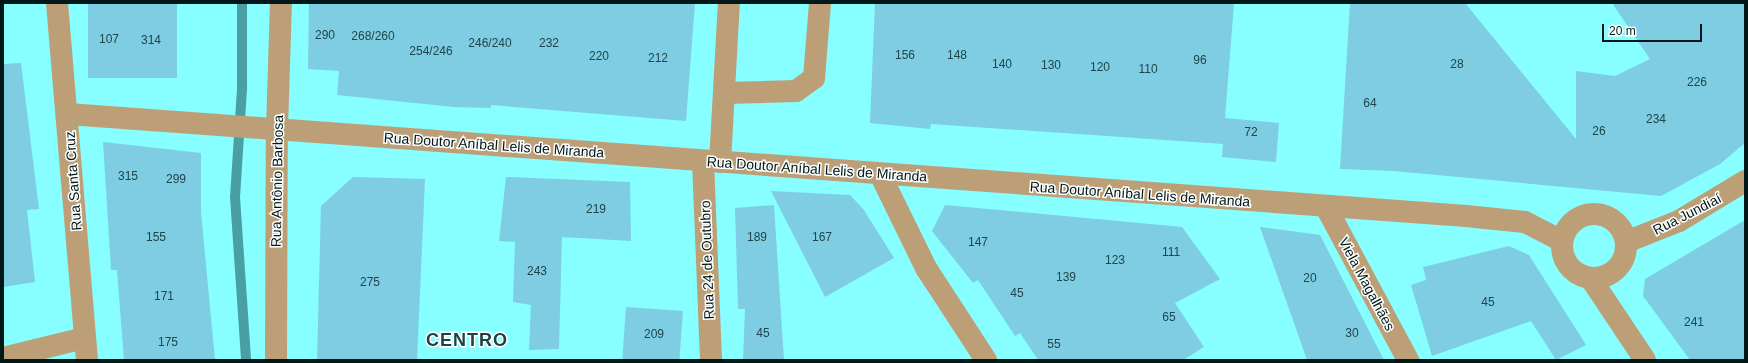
<!DOCTYPE html>
<html>
<head>
<meta charset="utf-8">
<style>
	body { margin:0 }
	#map { position:relative; width:1748px; height:363px; overflow:hidden; background:#87feff; font-family:Arial,sans-serif }
	div>[style] { position:absolute }
	.stream>* { height:10px; margin:-5px; padding:0 5px; transform-origin:5px; border-radius:5px; background:#499fa1 }
	.building>* { inset:0; background:#7ecde2; transform-origin:0 0 }
	.minor>* { height:22px; margin:-11px; padding:0 11px; transform-origin:11px; border-radius:11px; background:#bc9f77 }
	.minor>.ring { margin:-11px; padding:0; box-sizing:content-box; background:none; border:22px solid #bc9f77; border-radius:50% }
	span { translate:-50% -50%; white-space:nowrap; text-align:center; line-height:1.15; -webkit-text-stroke:3px #fff; paint-order:stroke }
	.number-label { font-size:12px; color:#20454a }
	.number-label span { -webkit-text-stroke-width:0 }
	.street-label { font-size:14px; color:#001818 }
	.district-label { font-size:18px; color:#1c4243; font-weight:700; letter-spacing:1px }
	.frame { position:absolute; inset:0; border:4px solid #001818; pointer-events:none }
	.scale { position:absolute; left:1602px; top:24px; width:100px; height:18px; box-sizing:border-box; border:2px solid #001818; border-top:0; padding-left:5px; font-size:12px; line-height:14px; white-space:nowrap; color:#001818; -webkit-text-stroke:3px #fff; paint-order:stroke }
</style>
</head>
<body>
<div id="map">
	<div class="stream">
		<i style="left:242px;top:3px;width:86px;rotate:90deg"></i>
		<i style="left:242px;top:89px;width:108px;rotate:93.7deg"></i>
		<i style="left:235px;top:197px;width:163px;rotate:86.1deg"></i>
	</div>
	<div class="building">
		<i style="left:88px;top:3px;width:89px;height:75px"></i>
		<i style="clip-path:polygon(309px 3px,695px 3px,686px 121px,491px 105px,491px 108px,454px 107px,337px 95px,339px 71px,308px 69px)"></i>
		<i style="clip-path:polygon(875px 3px,1234px 3px,1225px 118px,1279px 123px,1276px 162px,1222px 157px,1223px 144px,931px 124px,930px 129px,870px 123px)"></i>
		<i style="clip-path:polygon(1350px 3px,1465px 3px,1576px 139px,1576px 71px,1615px 76px,1650px 59px,1612px 3px,1745px 3px,1745px 143px,1720px 164px,1661px 196px,1394px 171px,1340px 169px)"></i>
		<i style="clip-path:polygon(21px 63px,39px 209px,27px 210px,35px 282px,3px 287px,3px 64px)"></i>
		<i style="clip-path:polygon(103px 142px,201px 153px,201px 212px,215px 360px,124px 360px,117px 270px,111px 270px)"></i>
		<i style="clip-path:polygon(353px 177px,425px 179px,417px 360px,317px 360px,321px 206px)"></i>
		<i style="clip-path:polygon(506px 177px,630px 182px,631px 241px,562px 237px,559px 349px,529px 350px,531px 305px,513px 302px,515px 242px,499px 241px)"></i>
		<i style="clip-path:polygon(771px 191px,850px 195px,864px 210px,894px 258px,825px 297px)"></i>
		<i style="clip-path:polygon(774px 205px,784px 360px,743px 360px,745px 309px,738px 309px,735px 208px)"></i>
		<i style="clip-path:polygon(945px 205px,1182px 227px,1220px 279px,1175px 303px,1204px 347px,1183px 360px,1038px 360px,1020px 333px,1015px 336px,978px 280px,973px 283px,932px 231px)"></i>
		<i style="clip-path:polygon(1745px 220px,1745px 360px,1690px 360px,1643px 296px,1645px 279px)"></i>
		<i style="clip-path:polygon(1260px 227px,1320px 235px,1384px 360px,1307px 360px)"></i>
		<i style="clip-path:polygon(1509px 246px,1529px 255px,1586px 345px,1556px 360px,1531px 321px,1432px 356px,1411px 285px,1426px 280px,1423px 267px)"></i>
		<i style="left:626px;top:307px;width:57px;height:53px;rotate:4deg"></i>
	</div>
	<div class="minor">
		<i style="left:57px;top:3px;width:358px;rotate:85.2deg"></i>
		<i style="left:724px;top:93px;width:72px;rotate:-1.6deg"></i>
		<i style="left:796px;top:91px;width:22px;rotate:-36deg"></i>
		<i style="left:814px;top:78px;width:75px;rotate:-85.4deg"></i>
		<i style="left:68px;top:114px;width:1402px;rotate:4.17deg"></i>
		<i style="left:1466px;top:216px;width:59px;rotate:5.8deg"></i>
		<i style="left:1525px;top:222px;width:42px;rotate:27.2deg"></i>
		<i style="left:703px;top:161px;width:199px;rotate:87.7deg"></i>
		<i style="left:720px;top:162px;width:159px;rotate:-86.8deg"></i>
		<i style="left:880px;top:174px;width:105px;rotate:63.9deg"></i>
		<i style="left:926px;top:268px;width:110px;rotate:56.9deg"></i>
		<i style="left:1326px;top:207px;width:174px;rotate:61.8deg"></i>
		<i class="ring" style="left:1562px;top:214px;width:42px;height:42px"></i>
		<i style="left:1626px;top:242px;width:57px;rotate:-21.6deg"></i>
		<i style="left:1679px;top:221px;width:77px;rotate:-31.2deg"></i>
		<i style="left:1591px;top:279px;width:97px;rotate:56.3deg"></i>
		<i style="left:3px;top:358px;width:83px;rotate:-13.9deg"></i>
		<i style="left:276px;top:360px;width:231px;rotate:-89.8deg"></i>
		<i style="left:277px;top:129px;width:126px;rotate:-88.2deg"></i>
	</div>
	<div class="number-label">
		<span style="left:325px;top:36px">290</span>
		<span style="left:373px;top:37px">268/260</span>
		<span style="left:109px;top:40px">107</span>
		<span style="left:151px;top:41px">314</span>
		<span style="left:490px;top:44px">246/240</span>
		<span style="left:549px;top:44px">232</span>
		<span style="left:431px;top:52px">254/246</span>
		<span style="left:905px;top:56px">156</span>
		<span style="left:957px;top:56px">148</span>
		<span style="left:599px;top:57px">220</span>
		<span style="left:658px;top:59px">212</span>
		<span style="left:1200px;top:61px">96</span>
		<span style="left:1002px;top:65px">140</span>
		<span style="left:1457px;top:65px">28</span>
		<span style="left:1051px;top:66px">130</span>
		<span style="left:1100px;top:68px">120</span>
		<span style="left:1148px;top:70px">110</span>
		<span style="left:1697px;top:83px">226</span>
		<span style="left:1370px;top:104px">64</span>
		<span style="left:1656px;top:120px">234</span>
		<span style="left:1599px;top:132px">26</span>
		<span style="left:1251px;top:133px">72</span>
		<span style="left:128px;top:177px">315</span>
		<span style="left:176px;top:180px">299</span>
		<span style="left:596px;top:210px">219</span>
		<span style="left:156px;top:238px">155</span>
		<span style="left:757px;top:238px">189</span>
		<span style="left:822px;top:238px">167</span>
		<span style="left:978px;top:243px">147</span>
		<span style="left:1171px;top:253px">111</span>
		<span style="left:1115px;top:261px">123</span>
		<span style="left:537px;top:272px">243</span>
		<span style="left:1066px;top:278px">139</span>
		<span style="left:1310px;top:279px">20</span>
		<span style="left:370px;top:283px">275</span>
		<span style="left:1017px;top:294px">45</span>
		<span style="left:164px;top:297px">171</span>
		<span style="left:1488px;top:303px">45</span>
		<span style="left:1169px;top:318px">65</span>
		<span style="left:1694px;top:323px">241</span>
		<span style="left:763px;top:334px">45</span>
		<span style="left:1352px;top:334px">30</span>
		<span style="left:654px;top:335px">209</span>
		<span style="left:168px;top:343px">175</span>
		<span style="left:1054px;top:345px">55</span>
	</div>
	<div class="street-label">
		<span style="left:494px;top:145px;rotate:4deg">Rua Doutor Aníbal Lelis de Miranda</span>
		<span style="left:817px;top:169px;rotate:4deg">Rua Doutor Aníbal Lelis de Miranda</span>
		<span style="left:73px;top:181px;rotate:-94deg">Rua Santa Cruz</span>
		<span style="left:277px;top:181px;rotate:-89deg">Rua Antônio Barbosa</span>
		<span style="left:1140px;top:194px;rotate:4deg">Rua Doutor Aníbal Lelis de Miranda</span>
		<span style="left:1687px;top:214px;rotate:-27deg">Rua Jundiaí</span>
		<span style="left:707px;top:260px;rotate:-92deg">Rua 24 de Outubro</span>
		<span style="left:1367px;top:284px;rotate:62deg">Viela Magalhães</span>
	</div>
	<div class="district-label">
		<span style="left:467px;top:340px">CENTRO</span>
	</div>
	<div class="frame"></div>
	<div class="scale">20 m</div>
</div>
</body>
</html>
